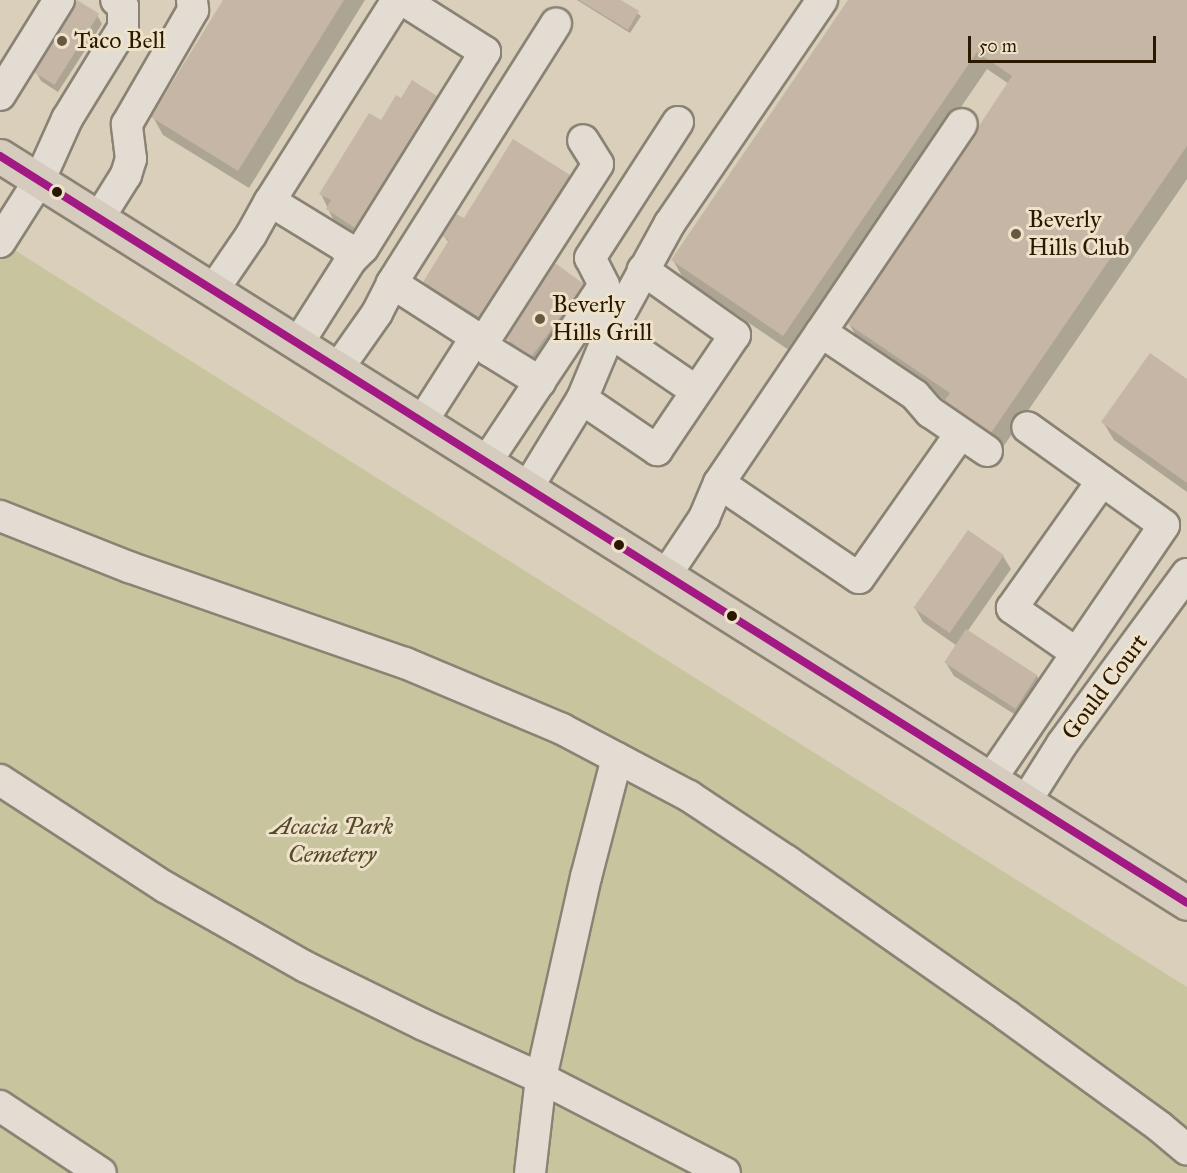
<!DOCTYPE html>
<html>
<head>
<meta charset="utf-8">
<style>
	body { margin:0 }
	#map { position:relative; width:1187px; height:1173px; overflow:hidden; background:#d9cfba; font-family:"IM FELL Great Primer",serif }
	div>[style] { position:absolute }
	.green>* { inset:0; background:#c7c49e }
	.shadow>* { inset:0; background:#0003 }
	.building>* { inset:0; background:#c5b6a6; transform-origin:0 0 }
	.roads { filter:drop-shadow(2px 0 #8a8374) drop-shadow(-2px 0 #8a8374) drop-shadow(0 2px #8a8374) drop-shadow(0 -2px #8a8374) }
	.minor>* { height:30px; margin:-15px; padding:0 15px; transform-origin:15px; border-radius:15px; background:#e2dcd2 }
	.major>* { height:33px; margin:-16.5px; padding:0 16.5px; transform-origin:16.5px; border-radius:16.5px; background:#d6ccbd }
	.bus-1>* { height:8px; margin:-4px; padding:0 4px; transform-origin:4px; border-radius:4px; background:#a31984 }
	.dots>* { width:16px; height:16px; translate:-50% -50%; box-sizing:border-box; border:3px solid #efe2ca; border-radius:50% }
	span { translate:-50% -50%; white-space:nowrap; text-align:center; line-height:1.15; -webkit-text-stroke:6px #efe2ca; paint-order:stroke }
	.poi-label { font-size:24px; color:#2a1800 }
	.left { translate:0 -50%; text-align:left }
	.street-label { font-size:24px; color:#2a1800 }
	.park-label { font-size:24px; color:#554929; font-style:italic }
	.scale { position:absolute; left:968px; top:36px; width:188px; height:27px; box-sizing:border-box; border:3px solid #2a1800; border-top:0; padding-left:8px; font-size:18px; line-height:21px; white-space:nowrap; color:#2a1800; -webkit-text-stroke:4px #efe2ca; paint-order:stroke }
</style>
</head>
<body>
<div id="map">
	<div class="green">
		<i style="clip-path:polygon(0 241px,1187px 987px,1187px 1173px,0 1173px)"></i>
	</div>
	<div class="shadow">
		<i style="clip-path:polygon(225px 0,365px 0,249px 188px,163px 135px,153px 117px)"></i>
		<i style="clip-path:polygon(577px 0,618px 0,641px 16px,630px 33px)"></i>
		<i style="clip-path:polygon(850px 0,1187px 0,1187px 179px,1001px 450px,957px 419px,946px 401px,860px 342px,849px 324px,1009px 84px,987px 69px,793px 353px,683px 278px,673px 260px)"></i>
		<i style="clip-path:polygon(97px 15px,102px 24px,58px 92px,41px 81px,36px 72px)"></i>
		<i style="clip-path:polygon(436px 97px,444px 111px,363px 240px,335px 223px,321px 194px,402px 100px)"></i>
		<i style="clip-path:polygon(513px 141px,569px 176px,580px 194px,490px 334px,436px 300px,425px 282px,449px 243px,444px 236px,465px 220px)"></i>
		<i style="clip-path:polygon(583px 285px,591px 299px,543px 370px,516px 353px,508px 339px)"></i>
		<i style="clip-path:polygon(1187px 381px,1187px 492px,1114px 440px,1103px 422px)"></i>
		<i style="clip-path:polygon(1003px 556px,1011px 569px,967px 632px,1037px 676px,1045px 690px,1025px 721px,954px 676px,946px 663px,957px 646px,923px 622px,915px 608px)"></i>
	</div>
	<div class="building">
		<i style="left:77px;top:0;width:26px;height:84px;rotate:32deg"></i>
		<i style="clip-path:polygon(223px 0,344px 0,238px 171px,151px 117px)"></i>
		<i style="clip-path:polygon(579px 0,621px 0,639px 11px,628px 30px)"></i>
		<i style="clip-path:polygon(848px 0,1187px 0,1187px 146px,991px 433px,944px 401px,950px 393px,848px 324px,1012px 76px,977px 52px,783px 336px,671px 260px)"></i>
		<i style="clip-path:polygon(412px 80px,437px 96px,355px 228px,326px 209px,331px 200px,319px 194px,369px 113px,381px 120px,396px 95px,401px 98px)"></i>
		<i style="clip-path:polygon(513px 139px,570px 175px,479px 317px,423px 282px,449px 240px,442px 236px,456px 214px,464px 218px)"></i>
		<i style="left:555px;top:263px;width:36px;height:90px;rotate:36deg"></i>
		<i style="clip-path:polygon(1150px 353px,1187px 379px,1187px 483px,1101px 422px)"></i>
		<i style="left:968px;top:530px;width:44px;height:95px;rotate:35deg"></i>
		<i style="left:966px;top:629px;width:85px;height:40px;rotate:33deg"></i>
	</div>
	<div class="roads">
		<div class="minor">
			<i style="left:0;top:95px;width:112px;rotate:-58.2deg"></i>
			<i style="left:270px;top:201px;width:88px;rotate:31.5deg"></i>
			<i style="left:345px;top:247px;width:14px;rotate:65deg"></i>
			<i style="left:351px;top:260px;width:97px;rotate:122.4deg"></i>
			<i style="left:99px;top:218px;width:51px;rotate:-57.9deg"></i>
			<i style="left:126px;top:175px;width:17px;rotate:-73deg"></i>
			<i style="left:131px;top:159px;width:35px;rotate:-97deg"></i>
			<i style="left:127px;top:124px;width:132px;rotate:-59.9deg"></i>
			<i style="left:193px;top:10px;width:10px;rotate:-96deg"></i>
			<i style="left:0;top:242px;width:75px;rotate:-57.6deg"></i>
			<i style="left:40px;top:179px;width:66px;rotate:-65.8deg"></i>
			<i style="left:67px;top:119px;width:107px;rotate:-58.4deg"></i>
			<i style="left:123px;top:28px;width:22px;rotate:-90deg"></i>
			<i style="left:123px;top:6px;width:9px;rotate:-139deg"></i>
			<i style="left:351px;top:260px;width:17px;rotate:-45deg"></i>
			<i style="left:363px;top:248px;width:231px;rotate:-58.1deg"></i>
			<i style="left:485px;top:52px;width:97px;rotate:-147.6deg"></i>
			<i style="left:392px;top:283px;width:100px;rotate:32.7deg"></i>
			<i style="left:476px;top:337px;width:12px;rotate:-9deg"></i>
			<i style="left:488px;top:335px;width:203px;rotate:-57.2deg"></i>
			<i style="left:598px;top:164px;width:28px;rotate:-122deg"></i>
			<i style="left:214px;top:289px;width:65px;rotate:-55.6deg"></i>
			<i style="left:251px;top:235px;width:39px;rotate:-61deg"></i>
			<i style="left:270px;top:201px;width:238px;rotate:-57.7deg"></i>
			<i style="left:595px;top:322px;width:122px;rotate:34.3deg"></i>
			<i style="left:821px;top:332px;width:251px;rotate:-55.9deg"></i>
			<i style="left:339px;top:367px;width:66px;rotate:-54.9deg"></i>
			<i style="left:377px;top:313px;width:34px;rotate:-63deg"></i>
			<i style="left:392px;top:283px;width:307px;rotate:-57.7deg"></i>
			<i style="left:582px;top:399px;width:91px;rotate:34.2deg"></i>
			<i style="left:657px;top:450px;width:139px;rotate:-55.9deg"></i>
			<i style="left:735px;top:335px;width:113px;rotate:-144.8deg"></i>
			<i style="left:423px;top:420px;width:98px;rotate:-57.4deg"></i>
			<i style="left:476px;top:337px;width:20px;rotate:45deg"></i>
			<i style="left:490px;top:351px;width:59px;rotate:31.8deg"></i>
			<i style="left:487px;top:461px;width:211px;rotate:-56.4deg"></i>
			<i style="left:604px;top:285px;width:30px;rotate:-117deg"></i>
			<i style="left:590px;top:258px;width:162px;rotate:-57.1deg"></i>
			<i style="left:719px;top:483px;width:169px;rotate:34.2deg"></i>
			<i style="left:859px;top:578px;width:177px;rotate:-54.9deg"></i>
			<i style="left:528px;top:487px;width:103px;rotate:-58.5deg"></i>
			<i style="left:582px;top:399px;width:73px;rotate:-67.3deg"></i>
			<i style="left:610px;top:332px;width:124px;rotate:-61.2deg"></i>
			<i style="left:670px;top:223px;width:270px;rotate:-55.7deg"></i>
			<i style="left:0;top:516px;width:139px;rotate:21.6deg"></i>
			<i style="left:129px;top:567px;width:292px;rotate:19.2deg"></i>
			<i style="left:405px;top:663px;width:170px;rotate:22.8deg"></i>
			<i style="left:562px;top:729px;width:144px;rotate:27.8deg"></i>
			<i style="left:689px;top:796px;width:118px;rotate:33.6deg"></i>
			<i style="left:787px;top:861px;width:268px;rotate:35.1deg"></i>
			<i style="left:1006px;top:1015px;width:190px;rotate:36deg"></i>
			<i style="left:1160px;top:1127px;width:35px;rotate:40deg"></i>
			<i style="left:666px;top:575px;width:69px;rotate:-56.3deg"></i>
			<i style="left:704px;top:518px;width:38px;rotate:-67deg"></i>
			<i style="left:719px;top:483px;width:182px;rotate:-56deg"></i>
			<i style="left:821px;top:332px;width:113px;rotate:33.8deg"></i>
			<i style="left:915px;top:395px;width:23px;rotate:49deg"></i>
			<i style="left:930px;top:412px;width:69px;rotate:34.4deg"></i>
			<i style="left:1075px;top:652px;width:77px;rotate:-145.1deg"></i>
			<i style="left:1012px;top:608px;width:156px;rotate:-54.7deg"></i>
			<i style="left:991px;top:779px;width:307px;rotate:-55.7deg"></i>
			<i style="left:1164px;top:525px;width:168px;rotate:-144.4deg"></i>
			<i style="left:0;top:780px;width:197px;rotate:33deg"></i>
			<i style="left:165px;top:887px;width:162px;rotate:29.6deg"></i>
			<i style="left:306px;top:967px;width:131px;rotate:26.2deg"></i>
			<i style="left:424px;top:1025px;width:128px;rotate:24.4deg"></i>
			<i style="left:541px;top:1078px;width:207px;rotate:27.3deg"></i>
			<i style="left:1026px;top:801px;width:67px;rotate:-57.7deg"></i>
			<i style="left:1062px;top:744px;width:211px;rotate:-53.7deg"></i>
			<i style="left:0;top:1106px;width:121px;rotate:33.6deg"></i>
			<i style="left:530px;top:1173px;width:96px;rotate:-83.4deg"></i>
			<i style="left:541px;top:1078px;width:206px;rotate:-77.4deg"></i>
			<i style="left:586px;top:877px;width:123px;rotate:-75.4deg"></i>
		</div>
		<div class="major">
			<i style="left:0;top:156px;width:1402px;rotate:32.18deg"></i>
		</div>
	</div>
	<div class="bus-1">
		<i style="left:0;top:156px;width:1402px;rotate:32.18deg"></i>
	</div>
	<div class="dots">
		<i style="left:62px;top:41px;background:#675841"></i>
		<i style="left:57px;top:192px;background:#2a1800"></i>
		<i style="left:1016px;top:234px;background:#675841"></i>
		<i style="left:540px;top:319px;background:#675841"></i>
		<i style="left:619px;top:545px;background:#2a1800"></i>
		<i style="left:732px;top:616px;background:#2a1800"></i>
	</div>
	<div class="poi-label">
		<span class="left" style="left:74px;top:41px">Taco Bell</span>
		<span class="left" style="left:1028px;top:234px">Beverly<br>Hills Club</span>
		<span class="left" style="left:552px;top:319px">Beverly<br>Hills Grill</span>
	</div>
	<div class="street-label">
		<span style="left:1105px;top:687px;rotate:-53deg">Gould Court</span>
	</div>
	<div class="park-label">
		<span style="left:332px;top:841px">Acacia Park<br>Cemetery</span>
	</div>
	<div class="scale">50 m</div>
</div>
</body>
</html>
